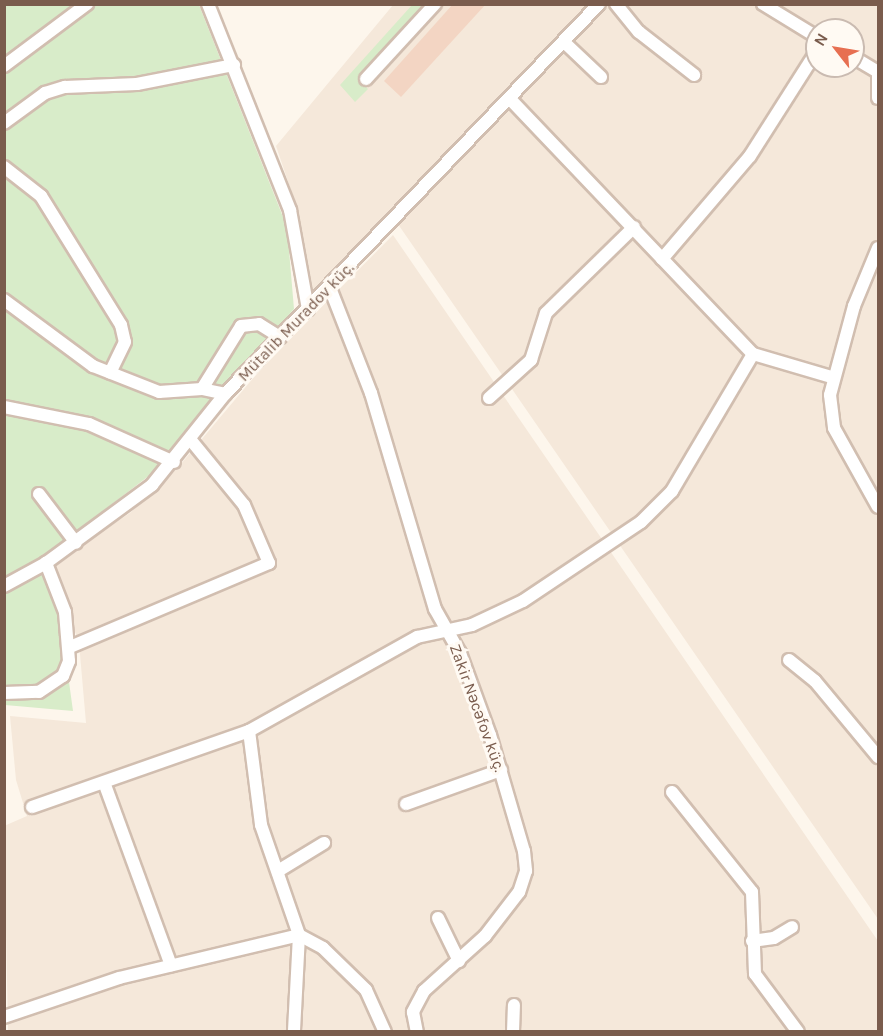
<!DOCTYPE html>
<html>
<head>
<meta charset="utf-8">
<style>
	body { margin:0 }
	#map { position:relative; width:883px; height:1036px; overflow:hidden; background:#fdf6ec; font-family:Karla,sans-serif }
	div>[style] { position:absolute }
	.residential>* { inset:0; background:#f5e8da }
	.green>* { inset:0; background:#d8ecc9 }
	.building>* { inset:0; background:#f3d5c3 }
	.roads { filter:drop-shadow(2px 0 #d1beb0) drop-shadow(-2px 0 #d1beb0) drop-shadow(0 2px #d1beb0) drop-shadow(0 -2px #d1beb0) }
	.minor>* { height:12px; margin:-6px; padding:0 6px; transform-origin:6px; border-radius:6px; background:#fff }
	span { translate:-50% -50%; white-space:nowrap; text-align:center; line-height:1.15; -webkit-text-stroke:6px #fffaf3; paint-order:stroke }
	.street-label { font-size:16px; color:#7a5c4d }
	.frame { position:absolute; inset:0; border:6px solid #7a5c4d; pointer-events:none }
	.north { position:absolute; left:805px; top:18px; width:60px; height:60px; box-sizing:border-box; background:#fffaf3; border:2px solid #cabbb1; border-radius:50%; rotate:301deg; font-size:16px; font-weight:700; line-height:24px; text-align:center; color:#7a5c4d }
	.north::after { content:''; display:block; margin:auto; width:21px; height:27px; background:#e76f51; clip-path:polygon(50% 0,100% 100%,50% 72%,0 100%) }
</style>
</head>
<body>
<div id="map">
	<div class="residential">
		<i style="clip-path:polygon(evenodd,393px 5px,878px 5px,878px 919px,391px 214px,313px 291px,297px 208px,276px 146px,393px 5px,817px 30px,853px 30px,853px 66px,817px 66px,817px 30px)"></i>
		<i style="clip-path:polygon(393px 235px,878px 941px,878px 1031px,8px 1031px,4px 826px,27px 816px,16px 780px,10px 716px,86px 723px,79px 643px,51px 565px,130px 513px,180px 465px,266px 363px)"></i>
	</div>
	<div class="green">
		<i style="clip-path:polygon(4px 5px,199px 5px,287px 227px,294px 309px,208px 404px,159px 468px,38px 561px,59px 609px,73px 711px,5px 705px)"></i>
		<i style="clip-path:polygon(412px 5px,429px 5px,359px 80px,368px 89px,355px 102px,340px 85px)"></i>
	</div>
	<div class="building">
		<i style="clip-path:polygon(453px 4px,486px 4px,401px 97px,384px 81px)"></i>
	</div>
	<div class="roads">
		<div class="minor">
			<i style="left:208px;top:4px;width:222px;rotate:68.3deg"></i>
			<i style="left:290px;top:210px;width:101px;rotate:79.7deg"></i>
			<i style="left:616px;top:4px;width:36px;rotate:51deg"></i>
			<i style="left:639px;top:32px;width:70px;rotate:38deg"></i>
			<i style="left:763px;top:4px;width:63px;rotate:31.4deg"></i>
			<i style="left:564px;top:42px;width:51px;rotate:43.4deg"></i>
			<i style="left:853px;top:57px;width:29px;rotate:31deg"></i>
			<i style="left:878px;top:72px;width:26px;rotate:90deg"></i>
			<i style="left:4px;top:66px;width:104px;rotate:-36.8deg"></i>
			<i style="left:366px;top:79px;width:102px;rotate:-47.4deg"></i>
			<i style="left:510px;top:99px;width:352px;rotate:46.4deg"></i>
			<i style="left:753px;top:354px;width:81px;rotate:16.4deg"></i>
			<i style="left:4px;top:123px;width:51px;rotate:-36.2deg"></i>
			<i style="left:45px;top:93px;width:21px;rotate:-17deg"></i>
			<i style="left:65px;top:87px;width:72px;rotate:-2.4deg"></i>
			<i style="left:137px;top:84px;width:99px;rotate:-11.1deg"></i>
			<i style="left:4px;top:167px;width:47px;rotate:38.1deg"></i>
			<i style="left:41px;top:196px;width:152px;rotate:58.2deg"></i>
			<i style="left:121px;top:325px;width:17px;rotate:77deg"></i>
			<i style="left:125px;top:342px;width:34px;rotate:116deg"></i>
			<i style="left:878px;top:248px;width:63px;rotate:112.5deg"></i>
			<i style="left:854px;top:306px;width:92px;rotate:105.1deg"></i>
			<i style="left:830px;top:395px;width:33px;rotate:83deg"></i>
			<i style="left:834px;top:428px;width:90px;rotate:60.9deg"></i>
			<i style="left:662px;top:259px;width:135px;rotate:-49.5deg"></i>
			<i style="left:750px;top:156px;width:125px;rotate:-57.5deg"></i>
			<i style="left:330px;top:288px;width:113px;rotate:68.7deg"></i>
			<i style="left:371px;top:393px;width:225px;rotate:73.5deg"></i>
			<i style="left:435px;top:609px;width:51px;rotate:60.4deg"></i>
			<i style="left:460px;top:653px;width:87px;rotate:69.9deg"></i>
			<i style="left:490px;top:735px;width:121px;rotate:73.7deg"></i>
			<i style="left:524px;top:851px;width:20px;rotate:84deg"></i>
			<i style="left:526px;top:871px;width:22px;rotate:108deg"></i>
			<i style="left:519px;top:892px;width:56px;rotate:127.7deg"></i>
			<i style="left:485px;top:936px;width:82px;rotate:138deg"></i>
			<i style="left:424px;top:991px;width:24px;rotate:118deg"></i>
			<i style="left:413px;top:1012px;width:20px;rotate:79deg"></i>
			<i style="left:4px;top:300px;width:111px;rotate:36.6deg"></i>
			<i style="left:93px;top:366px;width:71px;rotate:21.5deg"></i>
			<i style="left:159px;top:392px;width:43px;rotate:-4deg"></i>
			<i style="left:202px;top:389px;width:24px;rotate:12deg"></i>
			<i style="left:202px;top:389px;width:74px;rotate:-58.2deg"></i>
			<i style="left:241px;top:326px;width:18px;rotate:-6deg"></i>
			<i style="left:259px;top:324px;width:25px;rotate:32deg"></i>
			<i style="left:489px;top:398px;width:57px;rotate:-42.1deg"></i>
			<i style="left:531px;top:360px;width:49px;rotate:-72.3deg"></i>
			<i style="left:546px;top:313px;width:123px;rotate:-44.3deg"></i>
			<i style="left:4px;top:407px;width:87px;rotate:11.3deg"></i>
			<i style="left:89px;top:424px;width:93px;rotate:24.1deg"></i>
			<i style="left:39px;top:494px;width:61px;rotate:52.9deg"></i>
			<i style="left:4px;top:586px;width:48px;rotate:-28.7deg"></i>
			<i style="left:70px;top:647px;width:216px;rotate:-22.9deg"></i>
			<i style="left:269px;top:563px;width:63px;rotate:-113.3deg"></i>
			<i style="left:244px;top:505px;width:85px;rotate:-129.3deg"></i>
			<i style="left:789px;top:660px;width:33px;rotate:39deg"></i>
			<i style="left:815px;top:681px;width:99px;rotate:50.3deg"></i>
			<i style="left:4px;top:693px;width:35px;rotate:-2deg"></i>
			<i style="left:39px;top:692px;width:29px;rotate:-34deg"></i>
			<i style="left:63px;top:676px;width:16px;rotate:-68deg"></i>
			<i style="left:69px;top:661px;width:49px;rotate:-94.7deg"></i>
			<i style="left:65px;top:612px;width:53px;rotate:-111.2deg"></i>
			<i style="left:46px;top:563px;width:132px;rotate:-36.3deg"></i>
			<i style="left:152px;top:485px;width:117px;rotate:-51.3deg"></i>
			<i style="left:225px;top:394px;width:540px;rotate:-46.2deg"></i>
			<i style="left:249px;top:731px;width:95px;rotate:82.7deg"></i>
			<i style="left:261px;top:825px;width:116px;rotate:70.9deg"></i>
			<i style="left:299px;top:935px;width:97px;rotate:93deg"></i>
			<i style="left:105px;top:785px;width:192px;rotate:69.9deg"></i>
			<i style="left:672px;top:792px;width:128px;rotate:51.3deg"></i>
			<i style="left:752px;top:892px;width:82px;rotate:87.9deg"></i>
			<i style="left:755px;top:974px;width:72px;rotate:53.4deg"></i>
			<i style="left:406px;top:804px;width:101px;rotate:-19.7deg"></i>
			<i style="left:32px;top:807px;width:230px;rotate:-19.3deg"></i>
			<i style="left:249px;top:731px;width:193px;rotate:-29.2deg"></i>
			<i style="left:417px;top:637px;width:56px;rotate:-12.3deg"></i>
			<i style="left:472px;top:625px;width:56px;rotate:-25.2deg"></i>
			<i style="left:523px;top:601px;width:142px;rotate:-33.8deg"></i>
			<i style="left:641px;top:522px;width:44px;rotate:-45deg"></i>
			<i style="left:672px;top:491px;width:159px;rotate:-59.4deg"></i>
			<i style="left:278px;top:871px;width:54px;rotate:-31.3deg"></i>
			<i style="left:438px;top:918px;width:48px;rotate:64deg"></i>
			<i style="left:752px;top:941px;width:22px;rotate:-8deg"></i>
			<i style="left:774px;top:938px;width:21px;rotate:-31deg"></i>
			<i style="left:4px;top:1017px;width:121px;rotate:-18.7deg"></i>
			<i style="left:119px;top:978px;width:185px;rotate:-13.4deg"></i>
			<i style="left:299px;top:935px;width:27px;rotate:28deg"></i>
			<i style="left:323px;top:948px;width:60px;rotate:44.3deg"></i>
			<i style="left:366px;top:990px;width:46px;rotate:65.7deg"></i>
			<i style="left:513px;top:1032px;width:27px;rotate:-88deg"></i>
		</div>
	</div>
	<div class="street-label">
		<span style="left:296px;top:322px;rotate:-46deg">Mütalib Muradov küç.</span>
		<span style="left:477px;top:708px;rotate:70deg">Zakir Nəcəfov küç.</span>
	</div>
	<div class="frame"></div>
	<div class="north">N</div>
</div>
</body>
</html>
